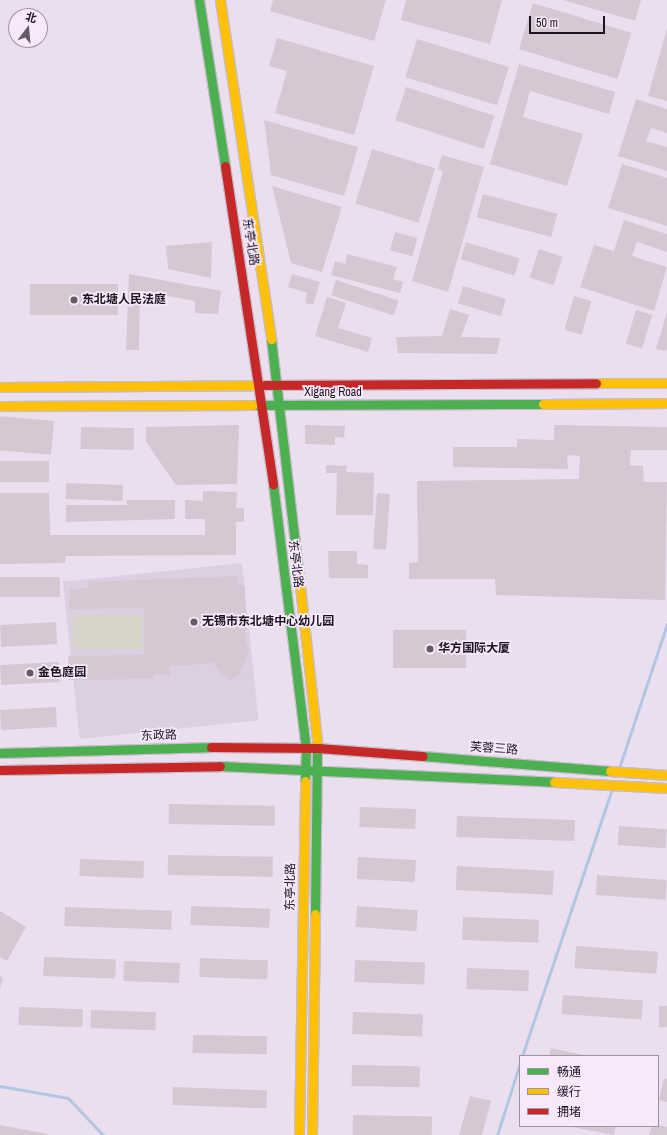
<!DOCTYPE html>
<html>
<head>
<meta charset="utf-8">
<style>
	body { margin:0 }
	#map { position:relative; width:667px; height:1135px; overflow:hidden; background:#ebdeef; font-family:"Archivo Narrow","Noto Sans SC",sans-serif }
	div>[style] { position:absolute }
	.education>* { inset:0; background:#dccfe2; transform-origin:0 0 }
	.green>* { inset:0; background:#d7d5c8; transform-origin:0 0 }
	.stream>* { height:3px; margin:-1.5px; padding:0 1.5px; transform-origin:1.5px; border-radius:1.5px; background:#b1c6e3 }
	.building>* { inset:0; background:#d5c8d3; transform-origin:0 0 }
	.roads { filter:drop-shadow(1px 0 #c7bdcb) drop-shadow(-1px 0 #c7bdcb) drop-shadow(0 1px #c7bdcb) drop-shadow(0 -1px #c7bdcb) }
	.fast>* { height:9px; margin:-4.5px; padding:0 4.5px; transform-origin:4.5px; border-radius:4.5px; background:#4caf50 }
	.slow>* { height:9px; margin:-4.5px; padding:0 4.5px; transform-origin:4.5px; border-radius:4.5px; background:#ffc107 }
	.jam>* { height:9px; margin:-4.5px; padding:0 4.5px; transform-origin:4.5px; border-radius:4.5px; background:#c62828 }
	.dots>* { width:11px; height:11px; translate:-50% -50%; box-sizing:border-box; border:2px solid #f7e8fb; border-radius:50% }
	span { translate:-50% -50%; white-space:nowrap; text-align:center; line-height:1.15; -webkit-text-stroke:3.5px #f7e8fb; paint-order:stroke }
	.street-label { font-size:12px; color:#1b131d }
	.poi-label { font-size:12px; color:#1b131d; font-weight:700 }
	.left { translate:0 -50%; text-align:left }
	.legend { position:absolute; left:519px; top:1055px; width:140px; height:72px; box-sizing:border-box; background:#f7e8fb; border:1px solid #9f93a2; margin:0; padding:5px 7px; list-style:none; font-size:12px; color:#1b131d }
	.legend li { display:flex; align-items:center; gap:8px; height:20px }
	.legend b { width:20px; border:1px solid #9f93a2 }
	.north { position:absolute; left:8px; top:8px; width:40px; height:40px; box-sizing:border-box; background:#f7e8fb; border:1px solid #9f93a2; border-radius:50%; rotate:16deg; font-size:11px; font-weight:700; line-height:16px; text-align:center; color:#1b131d }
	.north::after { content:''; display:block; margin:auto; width:14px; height:18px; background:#645a66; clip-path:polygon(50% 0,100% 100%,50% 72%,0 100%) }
	.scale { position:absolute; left:529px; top:16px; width:76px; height:18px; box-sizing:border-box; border:2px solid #1b131d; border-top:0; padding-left:5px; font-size:12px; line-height:14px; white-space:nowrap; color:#1b131d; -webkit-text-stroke:3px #f7e8fb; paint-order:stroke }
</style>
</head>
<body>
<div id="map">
	<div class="education">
		<i style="left:242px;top:563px;width:158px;height:180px;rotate:84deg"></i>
	</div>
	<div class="green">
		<i style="left:73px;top:615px;width:69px;height:34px"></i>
	</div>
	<div class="stream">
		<i style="left:619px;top:768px;width:152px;rotate:-71.6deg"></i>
		<i style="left:522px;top:1056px;width:283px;rotate:-71.4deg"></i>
		<i style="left:0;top:1086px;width:69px;rotate:10deg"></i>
		<i style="left:68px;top:1098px;width:51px;rotate:46.6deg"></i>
		<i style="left:497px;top:1135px;width:76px;rotate:-72.3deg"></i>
	</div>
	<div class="building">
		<i style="clip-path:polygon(273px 0,386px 0,374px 41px,270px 11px)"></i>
		<i style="clip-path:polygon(406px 0,502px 0,490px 44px,401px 20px)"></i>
		<i style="clip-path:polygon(563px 0,641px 0,635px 21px)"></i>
		<i style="left:533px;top:3px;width:103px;height:48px;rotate:17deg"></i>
		<i style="clip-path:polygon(667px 28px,667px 101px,648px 96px)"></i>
		<i style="clip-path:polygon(277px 38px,374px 66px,354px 135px,275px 113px,287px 71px,269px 66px)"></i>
		<i style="left:417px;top:39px;width:96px;height:40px;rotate:17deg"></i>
		<i style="clip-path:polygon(519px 64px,615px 92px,609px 114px,530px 91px,523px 117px,583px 134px,567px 186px,490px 164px)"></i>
		<i style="left:406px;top:87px;width:93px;height:35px;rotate:18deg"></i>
		<i style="clip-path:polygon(636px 99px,667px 109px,667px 133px,651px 128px,646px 141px,667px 147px,667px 171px,618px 156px)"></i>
		<i style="clip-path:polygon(264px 120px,358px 147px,344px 196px,271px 175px)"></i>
		<i style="left:372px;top:149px;width:66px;height:57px;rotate:17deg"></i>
		<i style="clip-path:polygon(442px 155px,484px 167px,448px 292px,412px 281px,443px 171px,438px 169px)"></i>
		<i style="clip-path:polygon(622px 164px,667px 178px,667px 226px,608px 208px)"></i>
		<i style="clip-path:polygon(272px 186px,342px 207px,322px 272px,291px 263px)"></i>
		<i style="left:483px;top:194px;width:77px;height:24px;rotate:15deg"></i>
		<i style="clip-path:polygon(624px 220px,667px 234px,667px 252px,637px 242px,632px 256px,667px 267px,654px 311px,580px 287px,594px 245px,614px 251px)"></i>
		<i style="left:395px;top:232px;width:23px;height:19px;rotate:15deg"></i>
		<i style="clip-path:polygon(212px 242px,211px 278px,168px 269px,166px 246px)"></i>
		<i style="left:466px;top:242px;width:56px;height:18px;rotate:17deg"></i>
		<i style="left:539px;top:249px;width:25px;height:30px;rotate:18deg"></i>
		<i style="clip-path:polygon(347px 254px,397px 267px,393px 279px,403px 282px,400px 293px,331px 275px,335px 261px,345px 264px)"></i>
		<i style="clip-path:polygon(129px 274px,221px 291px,218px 314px,195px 313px,195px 301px,140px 291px,139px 350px,126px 350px)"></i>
		<i style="clip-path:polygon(292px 274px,320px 282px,313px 305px,305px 303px,307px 293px,288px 287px)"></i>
		<i style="left:336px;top:280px;width:66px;height:16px;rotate:18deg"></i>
		<i style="left:118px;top:284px;width:31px;height:88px;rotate:90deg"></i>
		<i style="left:463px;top:286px;width:45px;height:18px;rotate:17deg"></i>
		<i style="left:574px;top:296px;width:18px;height:35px;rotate:16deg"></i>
		<i style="clip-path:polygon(327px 297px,346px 303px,338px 328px,372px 338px,368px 352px,315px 336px)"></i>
		<i style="clip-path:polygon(450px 309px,469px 315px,461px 337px,500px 338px,497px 354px,398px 353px,396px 337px,442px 336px)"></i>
		<i style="left:636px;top:310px;width:17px;height:35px;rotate:17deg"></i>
		<i style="clip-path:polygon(667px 312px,667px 348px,666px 351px,656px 349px)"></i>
		<i style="left:54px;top:421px;width:34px;height:54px;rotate:95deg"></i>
		<i style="clip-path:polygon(239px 425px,237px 484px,176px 485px,146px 442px,146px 427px)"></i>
		<i style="clip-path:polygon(305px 425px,345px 426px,344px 438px,335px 437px,335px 445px,305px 444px)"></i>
		<i style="clip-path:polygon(554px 425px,667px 427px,667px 450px,631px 450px,630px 465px,643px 466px,644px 482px,667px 482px,665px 600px,496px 595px,495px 579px,409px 579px,409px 563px,418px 562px,417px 481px,579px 479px,580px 456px,567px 455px,568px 469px,453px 467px,453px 447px,517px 447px,517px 439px,554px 440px)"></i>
		<i style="left:81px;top:427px;width:53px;height:22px;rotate:1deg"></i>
		<i style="left:0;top:461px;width:49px;height:21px"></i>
		<i style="clip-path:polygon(326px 465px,347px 466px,346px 472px,374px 473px,373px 515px,336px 515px,337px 473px,326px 473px)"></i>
		<i style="left:66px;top:483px;width:57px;height:16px;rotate:2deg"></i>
		<i style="clip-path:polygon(203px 491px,237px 492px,236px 508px,244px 508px,244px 522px,236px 522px,236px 555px,66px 556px,65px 563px,0 564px,0 493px,49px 493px,50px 535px,205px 535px,205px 519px,185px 519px,185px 500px,203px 501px)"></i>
		<i style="left:377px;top:493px;width:13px;height:56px;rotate:4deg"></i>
		<i style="clip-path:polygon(127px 500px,175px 500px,175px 519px,66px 522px,66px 505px,127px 505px)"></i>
		<i style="clip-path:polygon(328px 551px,357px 551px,357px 564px,368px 565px,368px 578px,329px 578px)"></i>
		<i style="clip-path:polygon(237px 576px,237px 585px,245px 586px,245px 636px,249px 651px,239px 675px,231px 680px,218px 671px,215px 663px,170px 666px,170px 675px,153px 675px,153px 679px,69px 680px,68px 656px,144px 655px,144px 608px,69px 609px,70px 589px,88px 588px,88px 582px)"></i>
		<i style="left:60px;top:577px;width:20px;height:60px;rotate:90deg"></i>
		<i style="left:56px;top:622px;width:22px;height:56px;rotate:87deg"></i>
		<i style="left:393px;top:630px;width:73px;height:38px"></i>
		<i style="left:59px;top:662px;width:20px;height:59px;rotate:87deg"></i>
		<i style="left:56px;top:707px;width:20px;height:56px;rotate:87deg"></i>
		<i style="left:169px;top:804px;width:106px;height:20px;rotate:1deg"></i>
		<i style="left:360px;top:807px;width:56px;height:20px;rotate:2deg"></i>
		<i style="left:457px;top:816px;width:118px;height:21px;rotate:2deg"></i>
		<i style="left:619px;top:826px;width:48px;height:19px;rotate:4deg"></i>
		<i style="left:168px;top:855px;width:105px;height:20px;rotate:1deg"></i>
		<i style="left:358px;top:857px;width:58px;height:22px;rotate:3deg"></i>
		<i style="left:80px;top:859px;width:64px;height:17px;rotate:2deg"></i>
		<i style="left:457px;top:866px;width:97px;height:24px;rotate:3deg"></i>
		<i style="left:597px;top:875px;width:70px;height:20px;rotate:4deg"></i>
		<i style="left:191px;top:906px;width:79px;height:19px;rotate:2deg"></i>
		<i style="left:357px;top:906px;width:61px;height:21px;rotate:4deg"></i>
		<i style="left:65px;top:907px;width:107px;height:19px;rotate:2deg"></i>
		<i style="clip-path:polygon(0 911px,26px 927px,7px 961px,0 957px)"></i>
		<i style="left:463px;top:917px;width:76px;height:23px;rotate:2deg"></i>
		<i style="left:576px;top:946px;width:82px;height:22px;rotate:4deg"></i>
		<i style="left:44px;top:957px;width:72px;height:19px;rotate:2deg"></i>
		<i style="left:200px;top:958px;width:68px;height:19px;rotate:2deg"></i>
		<i style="left:355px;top:960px;width:70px;height:22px;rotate:2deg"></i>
		<i style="left:124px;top:961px;width:56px;height:20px;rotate:2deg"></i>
		<i style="left:467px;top:968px;width:62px;height:21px;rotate:2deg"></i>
		<i style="clip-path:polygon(0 976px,3px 978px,0 988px)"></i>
		<i style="left:563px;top:995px;width:80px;height:19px;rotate:4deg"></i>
		<i style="left:659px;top:1006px;width:8px;height:21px"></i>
		<i style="left:19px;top:1007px;width:64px;height:18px;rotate:2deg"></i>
		<i style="left:91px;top:1010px;width:65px;height:18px;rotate:2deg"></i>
		<i style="left:353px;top:1012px;width:70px;height:22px;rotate:2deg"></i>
		<i style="left:193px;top:1035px;width:74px;height:18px;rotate:1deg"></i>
		<i style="clip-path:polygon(551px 1048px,584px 1055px,583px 1056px,549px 1056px)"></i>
		<i style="left:352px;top:1065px;width:68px;height:21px;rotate:1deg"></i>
		<i style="clip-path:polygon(664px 1078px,667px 1079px,667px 1102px,659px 1100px)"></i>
		<i style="left:173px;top:1087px;width:94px;height:18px;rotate:2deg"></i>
		<i style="clip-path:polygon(470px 1096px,491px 1101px,482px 1135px,459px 1135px)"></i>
		<i style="left:353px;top:1115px;width:79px;height:20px;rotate:1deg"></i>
		<i style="clip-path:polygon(0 1125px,48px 1134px,48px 1135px,0 1135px)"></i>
		<i style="clip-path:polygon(658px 1125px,667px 1127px,667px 1135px,649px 1135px,652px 1126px)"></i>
		<i style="clip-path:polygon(567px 1126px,616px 1126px,614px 1135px)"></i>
	</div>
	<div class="roads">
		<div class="fast">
			<i style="left:199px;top:0;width:168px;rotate:81.1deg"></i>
			<i style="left:271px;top:339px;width:231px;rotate:83.3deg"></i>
			<i style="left:253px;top:405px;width:290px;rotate:-0.2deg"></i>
			<i style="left:273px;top:484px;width:267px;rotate:82.9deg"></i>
			<i style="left:306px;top:749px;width:32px;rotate:92deg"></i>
			<i style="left:0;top:753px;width:211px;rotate:-1.6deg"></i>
			<i style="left:423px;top:756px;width:188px;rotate:4.6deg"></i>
			<i style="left:220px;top:766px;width:334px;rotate:2.7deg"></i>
			<i style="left:315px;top:914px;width:173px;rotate:-89.3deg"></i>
		</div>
		<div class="slow">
			<i style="left:220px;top:0;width:343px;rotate:81.4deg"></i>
			<i style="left:596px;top:383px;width:71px"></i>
			<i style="left:0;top:387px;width:265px;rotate:-0.4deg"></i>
			<i style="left:543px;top:404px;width:124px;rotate:-0.5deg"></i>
			<i style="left:0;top:406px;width:253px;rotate:-0.2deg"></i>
			<i style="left:298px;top:568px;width:174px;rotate:83.7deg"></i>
			<i style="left:610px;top:771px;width:57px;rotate:4deg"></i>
			<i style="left:554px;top:782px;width:113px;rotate:3deg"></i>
			<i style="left:299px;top:1135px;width:354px;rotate:-89deg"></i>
			<i style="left:312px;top:1135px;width:221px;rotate:-89.2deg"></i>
		</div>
		<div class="jam">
			<i style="left:225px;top:166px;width:322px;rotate:81.4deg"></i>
			<i style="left:265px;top:385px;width:331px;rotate:-0.3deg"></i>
			<i style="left:211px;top:747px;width:107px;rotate:0.5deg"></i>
			<i style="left:318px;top:748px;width:105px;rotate:4.4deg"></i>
			<i style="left:0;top:770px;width:220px;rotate:-1deg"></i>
		</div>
	</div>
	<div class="dots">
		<i style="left:74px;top:300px;background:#645a66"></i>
		<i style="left:194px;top:622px;background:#645a66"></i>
		<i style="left:430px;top:649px;background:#645a66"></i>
		<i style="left:30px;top:673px;background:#645a66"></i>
	</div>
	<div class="street-label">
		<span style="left:250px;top:242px;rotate:81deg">东亭北路</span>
		<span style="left:333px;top:393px">Xigang Road</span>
		<span style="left:295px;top:564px;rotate:83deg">东亭北路</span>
		<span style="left:159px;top:736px;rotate:-2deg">东政路</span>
		<span style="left:494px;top:749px;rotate:4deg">芙蓉三路</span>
		<span style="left:291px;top:887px;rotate:-89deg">东亭北路</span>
	</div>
	<div class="poi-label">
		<span class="left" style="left:82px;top:300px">东北塘人民法庭</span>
		<span class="left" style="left:202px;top:622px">无锡市东北塘中心幼儿园</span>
		<span class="left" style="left:438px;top:649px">华方国际大厦</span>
		<span class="left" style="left:38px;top:673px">金色庭园</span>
	</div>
	<ul class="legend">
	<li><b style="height:5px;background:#4caf50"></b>畅通</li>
	<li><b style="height:5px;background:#ffc107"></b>缓行</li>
	<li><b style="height:5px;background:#c62828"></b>拥堵</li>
	</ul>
	<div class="north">北</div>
	<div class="scale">50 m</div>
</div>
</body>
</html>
